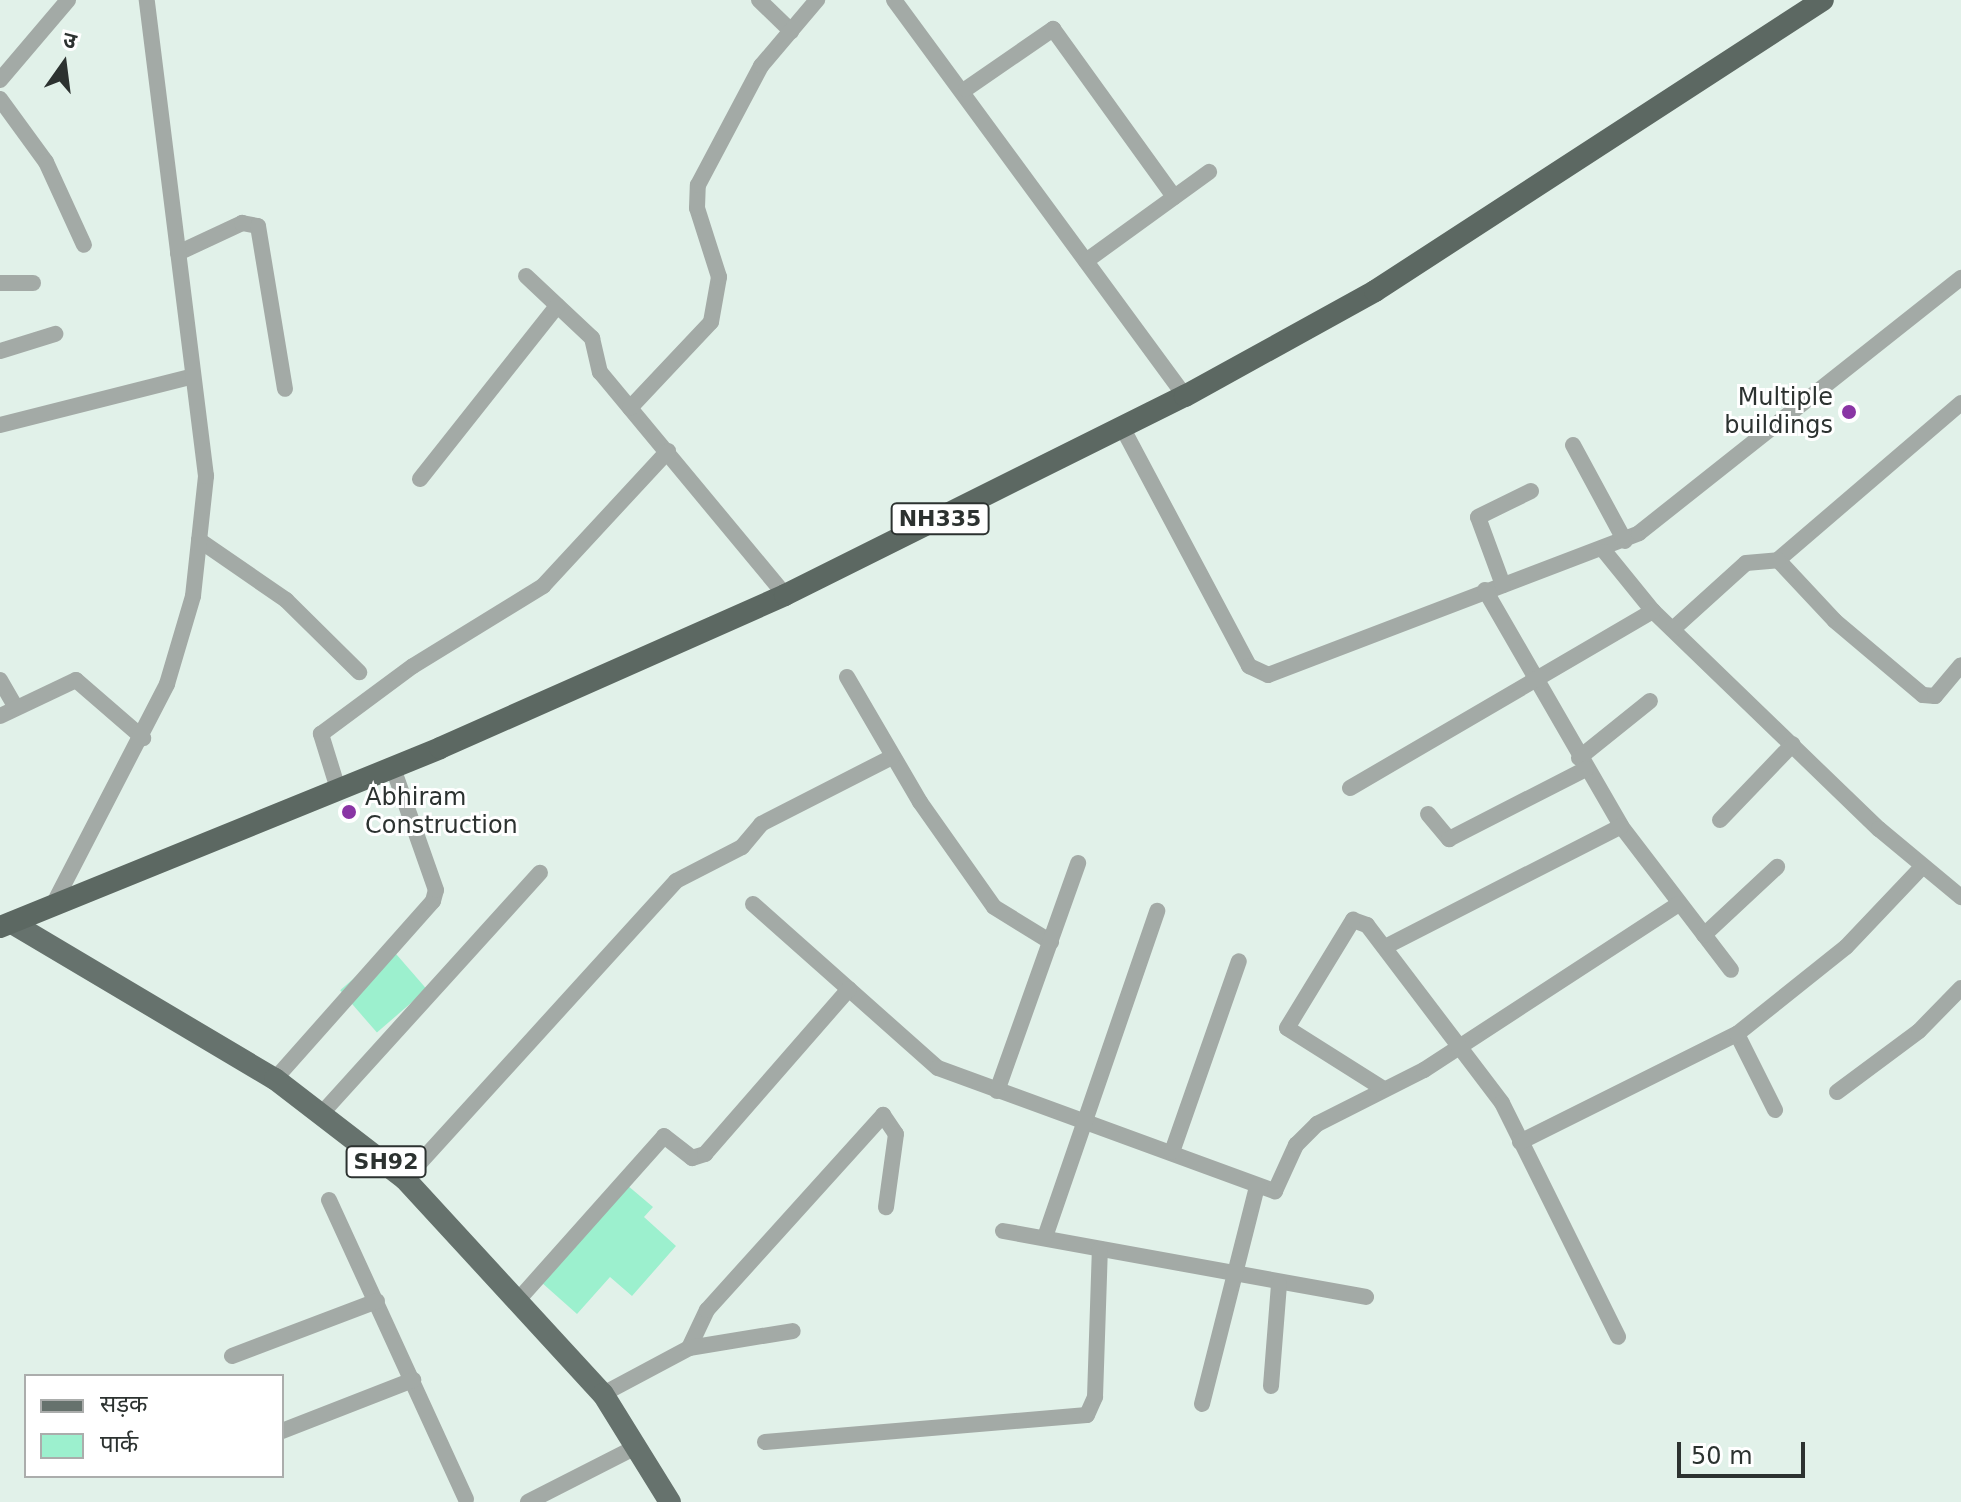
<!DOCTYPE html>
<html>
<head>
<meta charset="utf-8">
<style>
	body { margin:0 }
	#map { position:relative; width:1961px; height:1502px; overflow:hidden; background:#e1f1e9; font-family:"DejaVu Sans","Noto Sans Devanagari",sans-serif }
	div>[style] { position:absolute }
	.green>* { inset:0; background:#9cf0ce; transform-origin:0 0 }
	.minor>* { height:16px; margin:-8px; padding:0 8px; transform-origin:8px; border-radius:8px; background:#a3aaa6 }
	.primary>* { height:22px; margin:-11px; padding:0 11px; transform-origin:11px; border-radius:11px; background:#66726d }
	.trunk>* { height:22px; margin:-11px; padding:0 11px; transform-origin:11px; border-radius:11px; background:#5c6862 }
	.dots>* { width:22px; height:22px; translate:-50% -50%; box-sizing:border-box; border:4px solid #fff; border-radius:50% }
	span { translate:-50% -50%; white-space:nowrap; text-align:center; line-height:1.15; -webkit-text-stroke:6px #fff; paint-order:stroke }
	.shield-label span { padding:2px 6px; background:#fff; border:2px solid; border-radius:6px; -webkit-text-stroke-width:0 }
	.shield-label { font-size:22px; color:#2c3230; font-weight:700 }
	.poi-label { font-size:24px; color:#2c3230 }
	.right { translate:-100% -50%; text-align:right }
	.left { translate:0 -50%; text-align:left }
	.legend { position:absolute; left:24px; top:1374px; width:260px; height:104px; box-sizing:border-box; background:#fff; border:2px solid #abadac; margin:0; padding:10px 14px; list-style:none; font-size:24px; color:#2c3230 }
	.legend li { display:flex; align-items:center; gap:16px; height:40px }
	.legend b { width:40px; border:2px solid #abadac }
	.north { position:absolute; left:24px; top:24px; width:80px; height:80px; -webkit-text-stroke:6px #fff; paint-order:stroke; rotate:14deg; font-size:22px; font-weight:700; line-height:32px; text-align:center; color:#2c3230 }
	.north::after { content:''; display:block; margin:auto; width:28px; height:36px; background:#2c3230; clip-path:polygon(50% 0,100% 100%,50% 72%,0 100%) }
	.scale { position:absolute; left:1677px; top:1442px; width:128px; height:36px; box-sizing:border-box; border:4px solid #2c3230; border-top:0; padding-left:10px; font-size:24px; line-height:28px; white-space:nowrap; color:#2c3230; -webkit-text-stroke:6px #fff; paint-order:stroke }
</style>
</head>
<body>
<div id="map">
	<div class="green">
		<i style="left:390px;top:947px;width:56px;height:66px;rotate:49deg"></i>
		<i style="clip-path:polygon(627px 1185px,653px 1207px,644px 1217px,676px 1246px,632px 1296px,610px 1277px,577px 1314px,541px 1282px)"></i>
	</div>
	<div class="minor">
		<i style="left:759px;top:0;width:45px;rotate:44.1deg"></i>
		<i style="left:894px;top:0;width:491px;rotate:53.7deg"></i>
		<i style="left:0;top:80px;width:105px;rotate:-49.6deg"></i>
		<i style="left:966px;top:89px;width:106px;rotate:-34.6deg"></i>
		<i style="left:1053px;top:29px;width:207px;rotate:54.2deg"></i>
		<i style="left:0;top:99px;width:78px;rotate:53.9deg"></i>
		<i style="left:46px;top:162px;width:91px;rotate:65.4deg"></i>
		<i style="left:178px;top:253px;width:71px;rotate:-25.1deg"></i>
		<i style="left:242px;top:223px;width:16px;rotate:11deg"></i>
		<i style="left:258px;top:226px;width:165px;rotate:80.6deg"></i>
		<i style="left:1086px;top:261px;width:152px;rotate:-35.9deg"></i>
		<i style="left:526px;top:276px;width:91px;rotate:43.2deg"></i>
		<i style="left:592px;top:338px;width:35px;rotate:77deg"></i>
		<i style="left:600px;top:372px;width:290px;rotate:50.3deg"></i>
		<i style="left:0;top:283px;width:33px"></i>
		<i style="left:0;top:351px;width:58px;rotate:-17.2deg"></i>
		<i style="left:1961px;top:403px;width:241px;rotate:139.4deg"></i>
		<i style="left:1778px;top:560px;width:83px;rotate:46.9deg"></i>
		<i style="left:1835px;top:621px;width:115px;rotate:40.1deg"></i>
		<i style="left:1923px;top:695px;width:12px;rotate:5deg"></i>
		<i style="left:1935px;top:696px;width:40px;rotate:-50deg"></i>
		<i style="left:630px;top:408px;width:118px;rotate:-46.7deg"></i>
		<i style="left:711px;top:322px;width:46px;rotate:-79.9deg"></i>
		<i style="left:719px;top:277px;width:72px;rotate:-107.7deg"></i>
		<i style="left:697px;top:208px;width:23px;rotate:-88deg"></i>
		<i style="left:698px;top:185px;width:135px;rotate:-62.1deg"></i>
		<i style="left:761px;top:66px;width:87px;rotate:-49.7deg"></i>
		<i style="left:0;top:425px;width:199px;rotate:-14.2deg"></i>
		<i style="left:1122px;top:427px;width:271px;rotate:62deg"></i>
		<i style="left:1249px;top:666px;width:21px;rotate:25deg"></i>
		<i style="left:1268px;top:675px;width:397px;rotate:-20.9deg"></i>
		<i style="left:1639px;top:533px;width:411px;rotate:-38.4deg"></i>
		<i style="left:1573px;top:445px;width:109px;rotate:61.6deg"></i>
		<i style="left:420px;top:479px;width:221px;rotate:-51.6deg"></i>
		<i style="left:199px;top:540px;width:106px;rotate:34.6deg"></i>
		<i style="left:286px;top:600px;width:103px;rotate:44.6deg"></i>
		<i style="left:1605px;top:552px;width:76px;rotate:50.9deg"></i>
		<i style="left:1653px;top:611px;width:314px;rotate:44deg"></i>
		<i style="left:1879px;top:829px;width:107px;rotate:39.7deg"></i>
		<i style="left:1503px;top:585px;width:72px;rotate:-110.2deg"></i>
		<i style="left:1478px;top:517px;width:59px;rotate:-26.1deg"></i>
		<i style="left:1485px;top:590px;width:272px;rotate:60deg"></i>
		<i style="left:1621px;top:826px;width:181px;rotate:52.6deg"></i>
		<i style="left:1673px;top:629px;width:98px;rotate:-42.1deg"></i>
		<i style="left:1746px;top:563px;width:32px;rotate:-5deg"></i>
		<i style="left:847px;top:677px;width:145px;rotate:59.7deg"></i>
		<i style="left:920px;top:802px;width:128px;rotate:54.8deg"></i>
		<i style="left:994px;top:907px;width:67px;rotate:31.6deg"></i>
		<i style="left:0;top:680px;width:32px;rotate:60deg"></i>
		<i style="left:0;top:716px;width:84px;rotate:-25.3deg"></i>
		<i style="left:76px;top:680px;width:89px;rotate:40.9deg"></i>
		<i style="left:1579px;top:758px;width:91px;rotate:-38.8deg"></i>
		<i style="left:1350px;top:788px;width:351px;rotate:-30.3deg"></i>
		<i style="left:338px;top:789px;width:58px;rotate:-107.2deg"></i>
		<i style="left:321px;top:734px;width:114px;rotate:-36.5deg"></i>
		<i style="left:413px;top:666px;width:153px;rotate:-31.6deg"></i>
		<i style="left:543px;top:586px;width:184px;rotate:-47.2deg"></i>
		<i style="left:1428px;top:814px;width:33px;rotate:50deg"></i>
		<i style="left:1449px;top:839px;width:154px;rotate:-27.1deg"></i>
		<i style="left:1720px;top:820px;width:105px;rotate:-46.2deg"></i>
		<i style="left:753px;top:904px;width:247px;rotate:41.6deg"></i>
		<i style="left:938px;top:1068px;width:359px;rotate:20.1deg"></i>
		<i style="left:1275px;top:1191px;width:51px;rotate:-65.5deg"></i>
		<i style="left:1296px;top:1145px;width:30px;rotate:-45deg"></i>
		<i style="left:1317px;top:1124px;width:120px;rotate:-26.8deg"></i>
		<i style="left:1424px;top:1070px;width:304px;rotate:-33.1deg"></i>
		<i style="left:52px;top:907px;width:251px;rotate:-62.7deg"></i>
		<i style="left:167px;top:684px;width:92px;rotate:-73.5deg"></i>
		<i style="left:193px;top:596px;width:121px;rotate:-83.8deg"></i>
		<i style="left:206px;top:476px;width:480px;rotate:-97.1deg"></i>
		<i style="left:1704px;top:935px;width:100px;rotate:-43deg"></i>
		<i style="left:1385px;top:947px;width:265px;rotate:-27.1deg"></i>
		<i style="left:1737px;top:1034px;width:85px;rotate:63.4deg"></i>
		<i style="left:275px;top:1079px;width:238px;rotate:-48.4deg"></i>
		<i style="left:433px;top:901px;width:11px;rotate:-75deg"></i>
		<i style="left:436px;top:890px;width:129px;rotate:-109.4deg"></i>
		<i style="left:1382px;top:1088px;width:112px;rotate:-147.7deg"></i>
		<i style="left:1287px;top:1028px;width:127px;rotate:-58.6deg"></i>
		<i style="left:1353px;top:920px;width:15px;rotate:20deg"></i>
		<i style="left:1367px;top:925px;width:223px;rotate:52.8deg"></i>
		<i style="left:1502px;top:1103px;width:261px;rotate:63.6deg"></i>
		<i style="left:997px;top:1091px;width:242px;rotate:-70.4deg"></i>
		<i style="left:1837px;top:1092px;width:102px;rotate:-36.6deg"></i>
		<i style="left:1919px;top:1031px;width:60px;rotate:-45.7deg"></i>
		<i style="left:323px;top:1112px;width:323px;rotate:-47.8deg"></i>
		<i style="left:1520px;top:1142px;width:242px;rotate:-26.5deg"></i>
		<i style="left:1737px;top:1034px;width:139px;rotate:-38.6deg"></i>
		<i style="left:1846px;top:947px;width:110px;rotate:-46.5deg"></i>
		<i style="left:1172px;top:1152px;width:202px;rotate:-70.7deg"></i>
		<i style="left:405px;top:1179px;width:403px;rotate:-47.7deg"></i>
		<i style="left:676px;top:881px;width:74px;rotate:-27.3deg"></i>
		<i style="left:742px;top:847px;width:30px;rotate:-50deg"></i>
		<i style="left:761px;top:824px;width:147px;rotate:-27.1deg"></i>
		<i style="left:329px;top:1200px;width:329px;rotate:65.4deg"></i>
		<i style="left:1003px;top:1231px;width:369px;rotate:10.3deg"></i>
		<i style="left:1045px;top:1237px;width:345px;rotate:-71deg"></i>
		<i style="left:519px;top:1299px;width:218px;rotate:-48.3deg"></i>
		<i style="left:664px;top:1136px;width:36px;rotate:38deg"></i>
		<i style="left:692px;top:1158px;width:14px;rotate:-17deg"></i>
		<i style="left:705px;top:1154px;width:219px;rotate:-48.9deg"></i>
		<i style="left:689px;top:1348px;width:42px;rotate:-64.7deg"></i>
		<i style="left:707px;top:1310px;width:263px;rotate:-47.9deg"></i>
		<i style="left:883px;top:1115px;width:23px;rotate:56deg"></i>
		<i style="left:896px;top:1134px;width:74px;rotate:97.8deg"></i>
		<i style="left:232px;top:1356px;width:155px;rotate:-20.8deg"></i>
		<i style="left:1271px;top:1386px;width:102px;rotate:-85.5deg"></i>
		<i style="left:603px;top:1394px;width:98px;rotate:-28.1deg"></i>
		<i style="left:689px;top:1348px;width:105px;rotate:-9.3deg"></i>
		<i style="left:1202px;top:1404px;width:225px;rotate:-75.8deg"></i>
		<i style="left:282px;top:1431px;width:141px;rotate:-21.3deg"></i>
		<i style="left:765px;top:1442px;width:323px;rotate:-4.8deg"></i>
		<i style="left:1087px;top:1415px;width:20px;rotate:-66deg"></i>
		<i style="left:1095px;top:1397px;width:148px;rotate:-88.1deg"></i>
		<i style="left:528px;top:1502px;width:123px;rotate:-27deg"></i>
	</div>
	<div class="primary">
		<i style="left:12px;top:923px;width:306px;rotate:30.7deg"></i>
		<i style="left:275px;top:1079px;width:164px;rotate:37.6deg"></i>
		<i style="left:405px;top:1179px;width:292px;rotate:47.4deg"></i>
		<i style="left:603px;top:1394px;width:127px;rotate:58.2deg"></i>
	</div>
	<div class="trunk">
		<i style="left:0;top:927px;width:475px;rotate:-22.1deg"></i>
		<i style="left:440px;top:748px;width:377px;rotate:-23.9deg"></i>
		<i style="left:785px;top:595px;width:447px;rotate:-26.5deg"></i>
		<i style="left:1185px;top:396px;width:217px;rotate:-28.9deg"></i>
		<i style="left:1375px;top:291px;width:534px;rotate:-33.01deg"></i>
	</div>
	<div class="dots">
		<i style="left:1849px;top:412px;background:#8935a4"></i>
		<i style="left:349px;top:812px;background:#8935a4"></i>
	</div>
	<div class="shield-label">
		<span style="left:940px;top:519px">NH335</span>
		<span style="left:386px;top:1162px">SH92</span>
	</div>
	<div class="poi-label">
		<span class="right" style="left:1833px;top:412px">Multiple<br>buildings</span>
		<span class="left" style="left:365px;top:812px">Abhiram<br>Construction</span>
	</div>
	<ul class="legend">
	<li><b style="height:10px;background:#66726d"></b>सड़क</li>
	<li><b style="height:22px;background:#9cf0ce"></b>पार्क</li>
	</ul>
	<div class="north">उ</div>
	<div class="scale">50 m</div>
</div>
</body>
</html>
